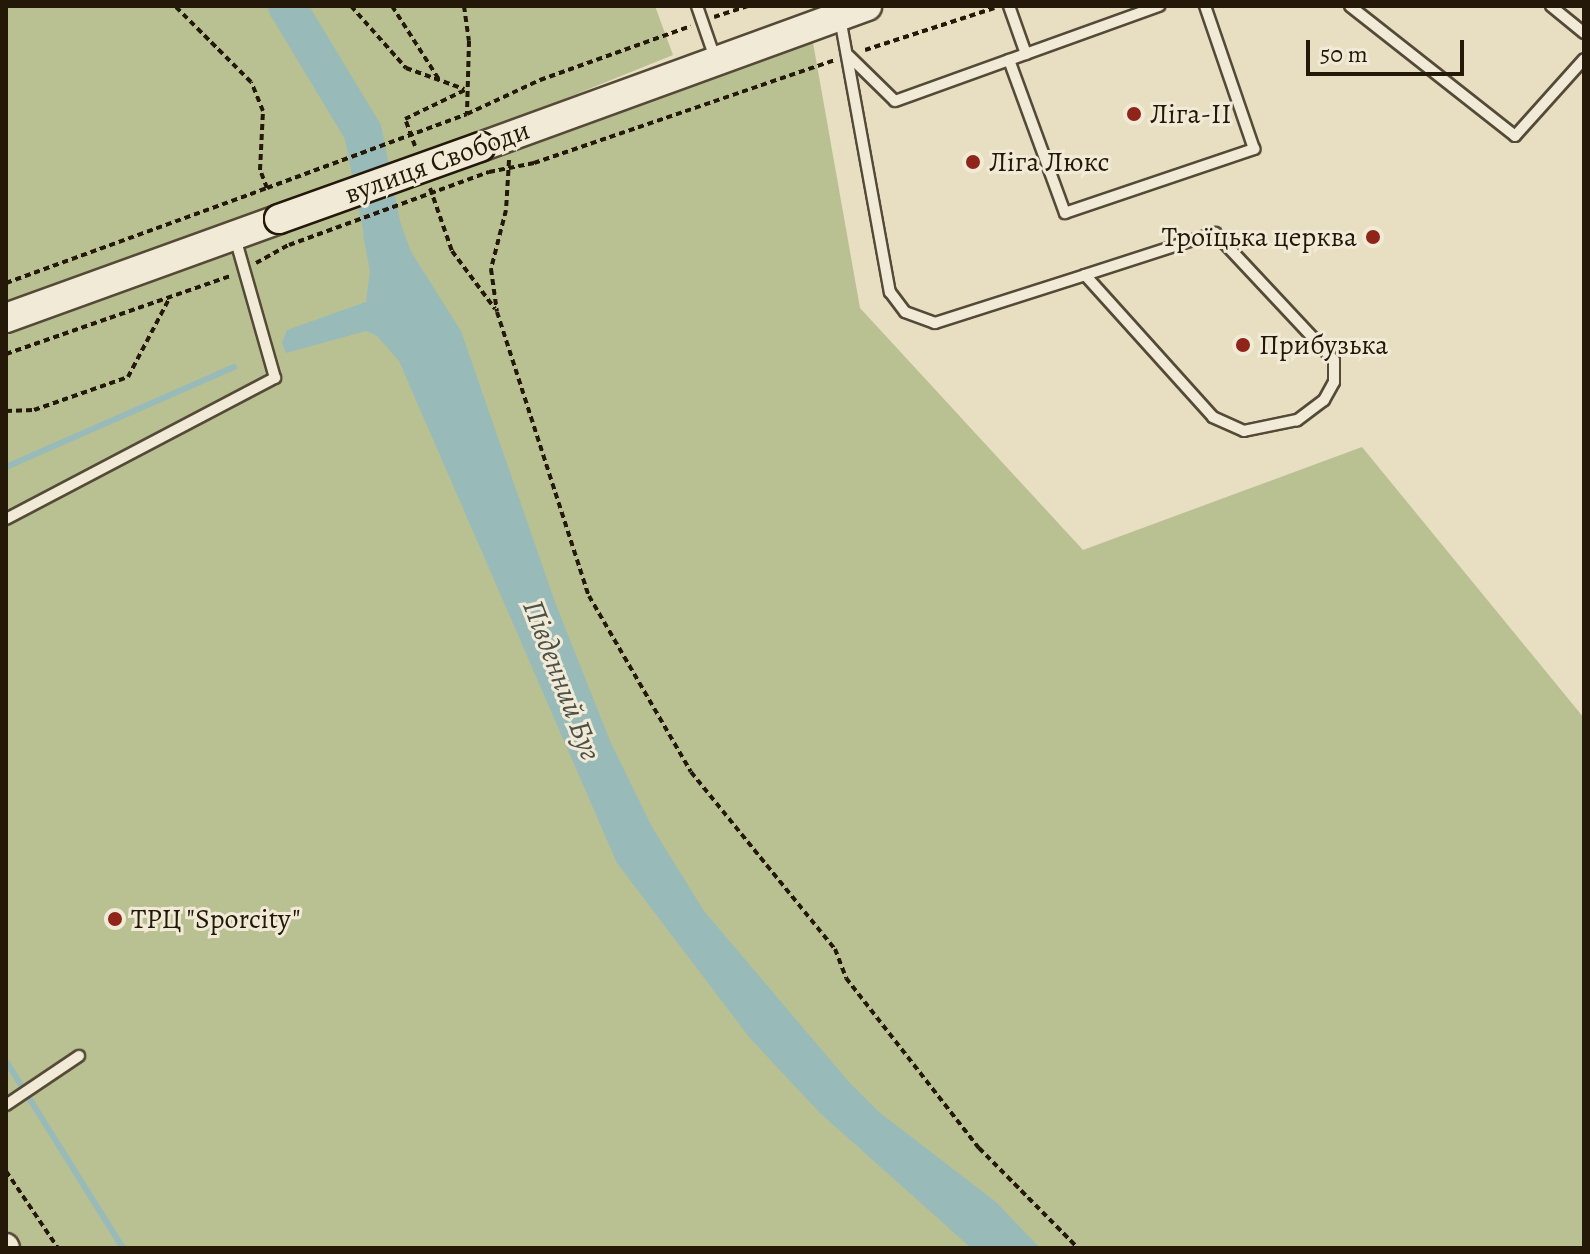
<!DOCTYPE html>
<html>
<head>
<meta charset="utf-8">
<style>
	body { margin:0 }
	#map { position:relative; width:1590px; height:1254px; overflow:hidden; background:#e8dec1; font-family:Alegreya,serif }
	div>[style] { position:absolute }
	.green>* { inset:0; background:#b9c091 }
	.water>* { inset:0; background:#98bbb9 }
	.stream>* { height:6px; margin:-3px; padding:0 3px; transform-origin:3px; border-radius:3px; background:#98bbb9 }
	.river>* { height:38px; margin:-19px; padding:0 19px; transform-origin:19px; border-radius:19px; background:#98bbb9 }
	.path>* { height:4px; margin-top:-2px; transform-origin:0; background:repeating-linear-gradient(90deg,#241809 0 6px,transparent 0 10px) }
	.roads { filter:drop-shadow(2px 0 #554a37) drop-shadow(-2px 0 #554a37) drop-shadow(0 2px #554a37) drop-shadow(0 -2px #554a37) }
	.service>* { height:10px; margin:-5px; padding:0 5px; transform-origin:5px; border-radius:5px; background:#f0ead7 }
	.tertiary>* { height:24px; margin:-12px; padding:0 12px; transform-origin:12px; border-radius:12px; background:#f0ead7 }
	.secondary>* { height:28px; margin:-14px; padding:0 14px; transform-origin:14px; border-radius:14px; background:#f0ead7 }
	.path-bridge>* { height:4px; margin-top:-2px; transform-origin:0; background:repeating-linear-gradient(90deg,#241809 0 6px,transparent 0 10px) }
	.bridges { filter:drop-shadow(2px 0 #241809) drop-shadow(-2px 0 #241809) drop-shadow(0 2px #241809) drop-shadow(0 -2px #241809) }
	.secondary-bridge>* { height:28px; margin:-14px; padding:0 14px; transform-origin:14px; border-radius:14px; background:#f0ead7 }
	.dots>* { width:22px; height:22px; translate:-50% -50%; box-sizing:border-box; border:4px solid #f0ead7; border-radius:50% }
	span { translate:-50% -50%; white-space:nowrap; text-align:center; line-height:1.15; -webkit-text-stroke:6px #f0ead7; paint-order:stroke }
	.poi-label { font-size:28px; color:#241809 }
	.left { translate:0 -50%; text-align:left }
	.right { translate:-100% -50%; text-align:right }
	.street-label { font-size:28px; color:#241809 }
	.water-label { font-size:30px; color:#4d5147; font-style:italic }
	.frame { position:absolute; inset:0; border:8px solid #241809; pointer-events:none }
	.scale { position:absolute; left:1306px; top:40px; width:158px; height:36px; box-sizing:border-box; border:4px solid #241809; border-top:0; padding-left:10px; font-size:24px; line-height:28px; white-space:nowrap; color:#241809; -webkit-text-stroke:6px #f0ead7; paint-order:stroke }
</style>
</head>
<body>
<div id="map">
	<div class="green">
		<i style="clip-path:polygon(6px 6px,655px 6px,673px 55px,475px 135px,6px 308px)"></i>
		<i style="clip-path:polygon(812px 37px,860px 308px,1083px 550px,1362px 447px,1584px 718px,1584px 1248px,19px 1248px,6px 1227px,6px 328px)"></i>
	</div>
	<div class="water">
		<i style="clip-path:polygon(393px 223px,461px 331px,555px 602px,610px 741px,652px 827px,704px 911px,849px 1082px,879px 1112px,996px 1202px,1040px 1248px,971px 1248px,819px 1112px,749px 1037px,617px 863px,399px 361px,377px 336px,366px 331px,286px 353px,282px 343px,287px 330px,366px 302px,370px 271px,363px 235px)"></i>
	</div>
	<div class="stream">
		<i style="left:6px;top:467px;width:249px;rotate:-23.7deg"></i>
		<i style="left:6px;top:1061px;width:221px;rotate:58deg"></i>
	</div>
	<div class="river">
		<i style="left:287px;top:6px;width:147px;rotate:58.9deg"></i>
		<i style="left:363px;top:132px;width:98px;rotate:78.8deg"></i>
		<i style="left:382px;top:228px;width:52px;rotate:69.8deg"></i>
	</div>
	<div class="path">
		<i style="left:351px;top:6px;width:83px;rotate:48.4deg"></i>
		<i style="left:406px;top:68px;width:62px;rotate:19.9deg"></i>
		<i style="left:392px;top:6px;width:89px;rotate:57.4deg"></i>
		<i style="left:464px;top:6px;width:35px;rotate:82deg"></i>
		<i style="left:469px;top:41px;width:73px;rotate:91.6deg"></i>
		<i style="left:467px;top:114px;width:81px;rotate:-25deg"></i>
		<i style="left:540px;top:80px;width:160px;rotate:-19.7deg"></i>
		<i style="left:714px;top:17px;width:36px;rotate:-18deg"></i>
		<i style="left:865px;top:50px;width:136px;rotate:-18deg"></i>
		<i style="left:415px;top:146px;width:29px;rotate:-110deg"></i>
		<i style="left:405px;top:119px;width:69px;rotate:-25.8deg"></i>
		<i style="left:509px;top:160px;width:50px;rotate:93.4deg"></i>
		<i style="left:506px;top:210px;width:61px;rotate:104.3deg"></i>
		<i style="left:491px;top:269px;width:43px;rotate:82.1deg"></i>
		<i style="left:497px;top:312px;width:299px;rotate:72.1deg"></i>
		<i style="left:589px;top:596px;width:203px;rotate:59.9deg"></i>
		<i style="left:691px;top:772px;width:228px;rotate:50.9deg"></i>
		<i style="left:835px;top:949px;width:31px;rotate:69deg"></i>
		<i style="left:846px;top:978px;width:216px;rotate:52deg"></i>
		<i style="left:979px;top:1148px;width:141px;rotate:45.3deg"></i>
		<i style="left:489px;top:172px;width:46px;rotate:-11.3deg"></i>
		<i style="left:534px;top:163px;width:317px;rotate:-18.9deg"></i>
		<i style="left:430px;top:188px;width:67px;rotate:70.8deg"></i>
		<i style="left:452px;top:251px;width:72px;rotate:53.4deg"></i>
		<i style="left:256px;top:263px;width:38px;rotate:-29deg"></i>
		<i style="left:6px;top:283px;width:278px;rotate:-20deg"></i>
		<i style="left:267px;top:188px;width:19px;rotate:-111deg"></i>
		<i style="left:260px;top:170px;width:59px;rotate:-87.1deg"></i>
		<i style="left:263px;top:111px;width:31px;rotate:-112deg"></i>
		<i style="left:251px;top:82px;width:107px;rotate:-135deg"></i>
		<i style="left:6px;top:354px;width:237px;rotate:-19.2deg"></i>
		<i style="left:6px;top:411px;width:28px;rotate:-2deg"></i>
		<i style="left:34px;top:410px;width:100px;rotate:-19.3deg"></i>
		<i style="left:128px;top:377px;width:90px;rotate:-62.3deg"></i>
		<i style="left:6px;top:1171px;width:93px;rotate:56deg"></i>
	</div>
	<div class="roads">
		<div class="service">
			<i style="left:697px;top:6px;width:58px;rotate:70.9deg"></i>
			<i style="left:1009px;top:6px;width:51px;rotate:70.5deg"></i>
			<i style="left:1350px;top:6px;width:210px;rotate:38.2deg"></i>
			<i style="left:1515px;top:136px;width:103px;rotate:-48.1deg"></i>
			<i style="left:1551px;top:6px;width:43px;rotate:39.3deg"></i>
			<i style="left:840px;top:18px;width:279px;rotate:79.7deg"></i>
			<i style="left:890px;top:292px;width:25px;rotate:53deg"></i>
			<i style="left:905px;top:312px;width:32px;rotate:20deg"></i>
			<i style="left:935px;top:323px;width:157px;rotate:-17.7deg"></i>
			<i style="left:1085px;top:275px;width:137px;rotate:-17.9deg"></i>
			<i style="left:1215px;top:233px;width:174px;rotate:46.9deg"></i>
			<i style="left:1334px;top:360px;width:22px;rotate:90deg"></i>
			<i style="left:1334px;top:382px;width:21px;rotate:119deg"></i>
			<i style="left:1324px;top:400px;width:34px;rotate:143deg"></i>
			<i style="left:1297px;top:420px;width:54px;rotate:168.3deg"></i>
			<i style="left:1244px;top:431px;width:34px;rotate:-156deg"></i>
			<i style="left:1213px;top:417px;width:191px;rotate:-132deg"></i>
			<i style="left:849px;top:56px;width:64px;rotate:44.4deg"></i>
			<i style="left:895px;top:101px;width:281px;rotate:-19.8deg"></i>
			<i style="left:1009px;top:60px;width:163px;rotate:69.9deg"></i>
			<i style="left:1065px;top:213px;width:200px;rotate:-18.7deg"></i>
			<i style="left:1254px;top:149px;width:151px;rotate:-108.9deg"></i>
			<i style="left:6px;top:519px;width:304px;rotate:-27.7deg"></i>
			<i style="left:275px;top:378px;width:146px;rotate:-105.9deg"></i>
			<i style="left:6px;top:1105px;width:88px;rotate:-33.9deg"></i>
		</div>
		<div class="tertiary">
			<i style="left:6px;top:1246px;width:2px;rotate:63deg"></i>
		</div>
		<div class="secondary">
			<i style="left:480px;top:147px;width:412px;rotate:-20deg"></i>
			<i style="left:6px;top:318px;width:290px;rotate:-19.9deg"></i>
		</div>
	</div>
	<div class="path-bridge">
		<i style="left:267px;top:188px;width:213px;rotate:-20.3deg"></i>
		<i style="left:289px;top:245px;width:213px;rotate:-20.1deg"></i>
	</div>
	<div class="bridges">
		<div class="secondary-bridge">
			<i style="left:279px;top:219px;width:214px;rotate:-19.7deg"></i>
		</div>
	</div>
	<div class="dots">
		<i style="left:1134px;top:114px;background:#8f2418"></i>
		<i style="left:973px;top:162px;background:#8f2418"></i>
		<i style="left:1373px;top:237px;background:#8f2418"></i>
		<i style="left:1243px;top:345px;background:#8f2418"></i>
		<i style="left:115px;top:919px;background:#8f2418"></i>
	</div>
	<div class="poi-label">
		<span class="left" style="left:1150px;top:114px">Ліга-II</span>
		<span class="left" style="left:989px;top:162px">Ліга Люкс</span>
		<span class="right" style="left:1357px;top:237px">Троїцька церква</span>
		<span class="left" style="left:1259px;top:345px">Прибузька</span>
		<span class="left" style="left:131px;top:919px">ТРЦ "Sporcity"</span>
	</div>
	<div class="street-label">
		<span style="left:437px;top:162px;rotate:-20deg">вулиця Свободи</span>
	</div>
	<div class="water-label">
		<span style="left:562px;top:680px;rotate:69deg">Південний Буг</span>
	</div>
	<div class="frame"></div>
	<div class="scale">50 m</div>
</div>
</body>
</html>
